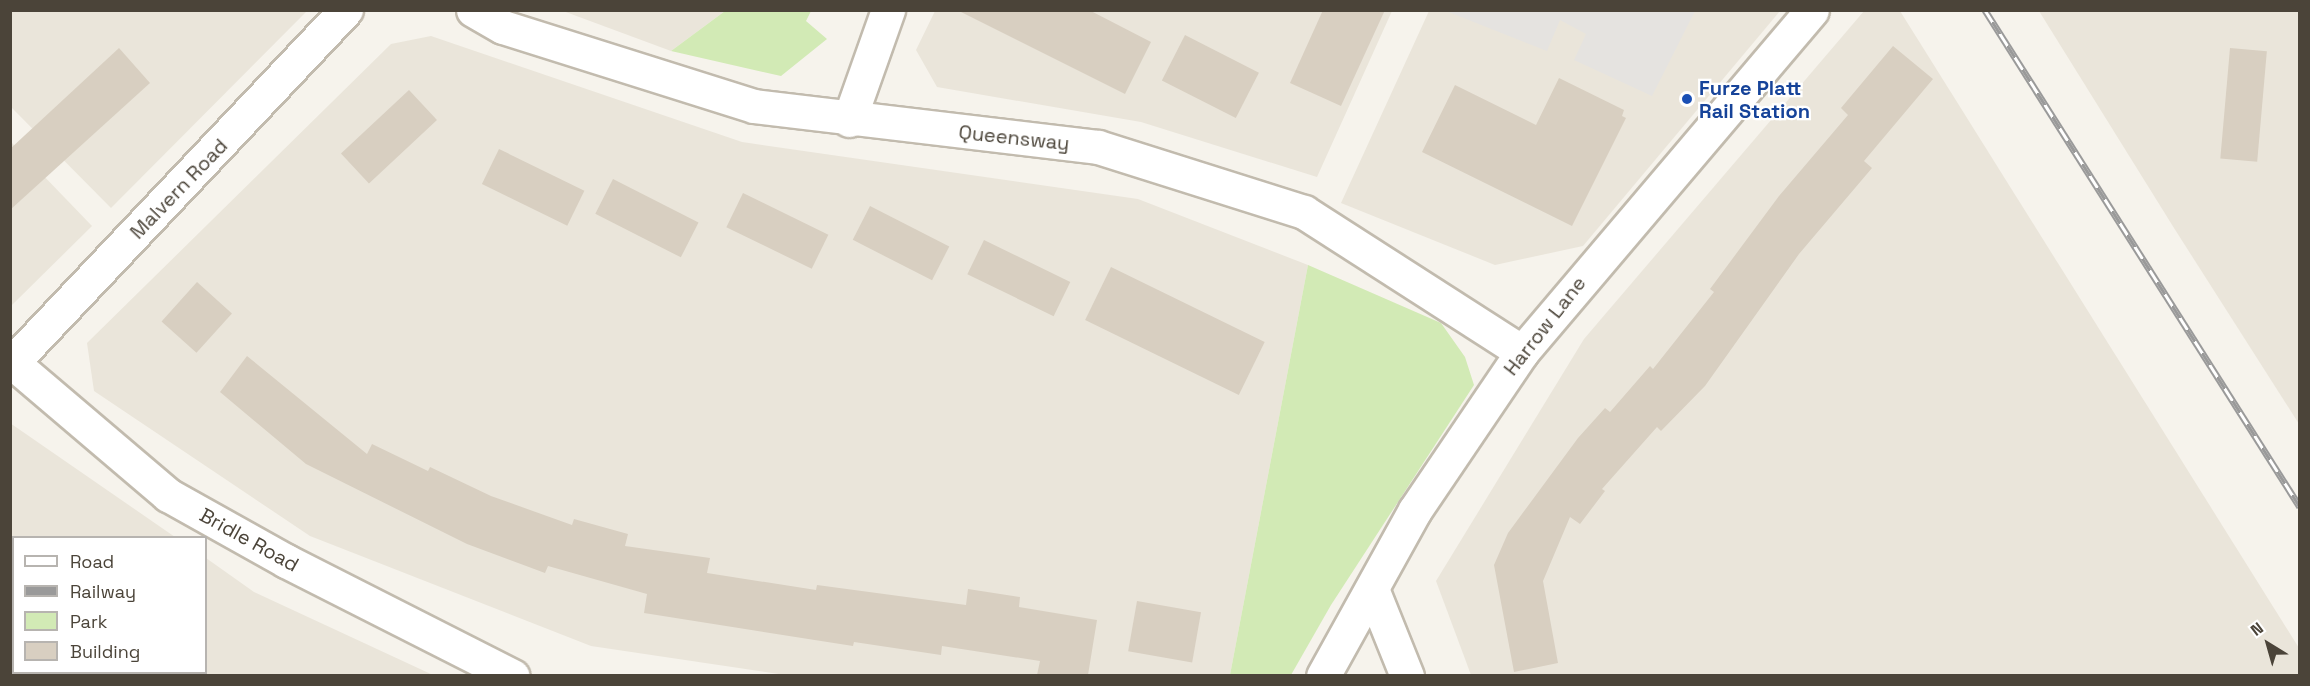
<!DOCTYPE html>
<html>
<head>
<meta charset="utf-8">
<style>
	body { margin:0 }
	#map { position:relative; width:2310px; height:686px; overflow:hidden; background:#f6f3ec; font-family:"Space Grotesk",sans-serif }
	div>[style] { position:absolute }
	.residential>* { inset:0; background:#eae5da }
	.green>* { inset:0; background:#d2eab5 }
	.parking>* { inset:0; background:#e5e3e0 }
	.building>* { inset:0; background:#d8cfc1; transform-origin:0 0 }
	.roads { filter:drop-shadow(2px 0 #c2bbae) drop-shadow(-2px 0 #c2bbae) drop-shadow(0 2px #c2bbae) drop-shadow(0 -2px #c2bbae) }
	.minor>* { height:33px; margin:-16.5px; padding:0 16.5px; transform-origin:16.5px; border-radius:16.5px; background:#fff }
	.rail>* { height:7px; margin-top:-3.5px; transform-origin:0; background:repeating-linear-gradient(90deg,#fff 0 14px,#9a9a9a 0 28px); box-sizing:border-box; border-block:2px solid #9a9a9a }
	.dots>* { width:16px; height:16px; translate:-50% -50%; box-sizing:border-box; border:3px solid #fff; border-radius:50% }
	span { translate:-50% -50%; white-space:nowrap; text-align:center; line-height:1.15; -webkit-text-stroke:4.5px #fff; paint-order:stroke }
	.transit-label { font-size:20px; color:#164399; font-weight:700 }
	.left { translate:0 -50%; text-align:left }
	.street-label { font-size:20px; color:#4b4439 }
	.frame { position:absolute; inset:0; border:12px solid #4b4439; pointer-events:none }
	.legend { position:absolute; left:12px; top:536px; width:195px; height:138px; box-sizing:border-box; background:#fff; border:2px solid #b7b4b0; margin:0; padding:8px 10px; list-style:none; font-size:18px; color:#4b4439 }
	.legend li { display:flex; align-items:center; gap:12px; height:30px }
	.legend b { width:30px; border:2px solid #b7b4b0 }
	.north { position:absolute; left:2238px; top:614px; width:60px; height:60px; -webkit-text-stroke:4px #fff; paint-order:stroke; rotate:323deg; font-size:16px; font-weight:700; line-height:24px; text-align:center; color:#4b4439 }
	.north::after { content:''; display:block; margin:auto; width:21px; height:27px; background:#4b4439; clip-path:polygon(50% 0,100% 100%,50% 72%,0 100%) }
</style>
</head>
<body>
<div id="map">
	<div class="residential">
		<i style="clip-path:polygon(308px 10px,111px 208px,11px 107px,10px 11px)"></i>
		<i style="clip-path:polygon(563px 11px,725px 11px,671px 51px)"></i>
		<i style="clip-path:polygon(935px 11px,1392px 11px,1317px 177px,1141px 122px,937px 87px,916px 50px)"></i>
		<i style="clip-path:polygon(1429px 11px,1780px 11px,1583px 246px,1495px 265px,1341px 203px)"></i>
		<i style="clip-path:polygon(1864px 11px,1900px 11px,2299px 648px,2299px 675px,1471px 675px,1436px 581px,1584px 339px)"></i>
		<i style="clip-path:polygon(2039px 11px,2299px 11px,2299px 424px,2174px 228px)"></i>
		<i style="clip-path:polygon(431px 36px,742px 142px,1138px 199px,1308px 265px,1230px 675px,792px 676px,591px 646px,310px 536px,94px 391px,87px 343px,391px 44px)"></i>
		<i style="clip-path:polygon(11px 142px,92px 226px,11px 306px)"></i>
		<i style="clip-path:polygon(10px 423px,175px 537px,14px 538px,14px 672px,206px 672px,206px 558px,254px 592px,433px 675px,11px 675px)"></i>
	</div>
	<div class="green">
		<i style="clip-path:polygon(725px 11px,811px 11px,806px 21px,827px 39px,781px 76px,671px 51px)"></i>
		<i style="clip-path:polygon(1308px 265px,1441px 323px,1465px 357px,1474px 385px,1331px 605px,1291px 675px,1230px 675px)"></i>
	</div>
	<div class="parking">
		<i style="clip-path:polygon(1446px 11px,1695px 10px,1695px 11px,1652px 96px,1574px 60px,1586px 34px,1560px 20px,1547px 51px)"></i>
	</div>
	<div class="building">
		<i style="clip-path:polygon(957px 10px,1089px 10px,1151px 42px,1125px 94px)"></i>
		<i style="clip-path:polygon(1323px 10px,1385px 10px,1341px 106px,1290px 83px)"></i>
		<i style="left:1185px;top:35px;width:83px;height:51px;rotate:27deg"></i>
		<i style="clip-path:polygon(1893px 46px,1933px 79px,1864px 161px,1872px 168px,1799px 254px,1705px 386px,1661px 431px,1657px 427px,1602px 489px,1605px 491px,1580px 524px,1570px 517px,1543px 581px,1558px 663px,1514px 672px,1494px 565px,1508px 533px,1578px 438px,1605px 408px,1610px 412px,1650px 366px,1653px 369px,1714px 292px,1710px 289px,1779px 196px,1848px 115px,1841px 108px)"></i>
		<i style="clip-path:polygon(119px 48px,150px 83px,10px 210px,10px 149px)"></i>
		<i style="left:2230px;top:48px;width:37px;height:111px;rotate:5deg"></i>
		<i style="clip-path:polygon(1559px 78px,1624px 110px,1622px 116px,1626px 118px,1572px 226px,1422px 152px,1455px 85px,1536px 125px)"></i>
		<i style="left:409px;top:90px;width:41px;height:93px;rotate:47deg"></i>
		<i style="left:499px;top:149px;width:95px;height:39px;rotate:26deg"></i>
		<i style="left:613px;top:179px;width:96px;height:39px;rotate:27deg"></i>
		<i style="left:743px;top:193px;width:95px;height:38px;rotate:26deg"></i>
		<i style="left:870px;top:206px;width:89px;height:38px;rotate:27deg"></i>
		<i style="left:984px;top:240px;width:96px;height:38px;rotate:26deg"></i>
		<i style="left:1111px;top:267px;width:171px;height:59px;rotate:26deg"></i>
		<i style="left:197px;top:282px;width:47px;height:53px;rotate:42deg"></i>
		<i style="clip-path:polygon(247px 356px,367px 454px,372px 444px,428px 471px,430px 467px,491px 496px,572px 525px,574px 519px,628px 534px,625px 546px,710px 558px,707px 573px,816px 590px,817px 585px,966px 605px,968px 589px,1020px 597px,1019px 607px,1097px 620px,1088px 675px,1037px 675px,1040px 661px,942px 646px,941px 655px,854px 642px,853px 646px,644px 613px,647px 594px,548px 566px,545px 573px,467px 544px,306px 464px,220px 392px)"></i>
		<i style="left:1137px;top:601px;width:65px;height:51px;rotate:10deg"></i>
	</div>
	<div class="roads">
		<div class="minor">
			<i style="left:473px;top:10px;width:34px;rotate:30deg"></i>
			<i style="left:503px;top:27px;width:263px;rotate:17.5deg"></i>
			<i style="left:754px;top:106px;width:346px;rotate:6.8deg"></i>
			<i style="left:1098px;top:147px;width:216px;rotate:17.5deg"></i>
			<i style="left:1304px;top:212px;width:259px;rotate:32.7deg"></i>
			<i style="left:849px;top:120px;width:117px;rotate:-70.5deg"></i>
			<i style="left:13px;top:363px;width:204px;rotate:40.4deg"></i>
			<i style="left:168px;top:495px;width:135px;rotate:29.2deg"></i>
			<i style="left:286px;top:561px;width:254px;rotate:26.9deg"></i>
			<i style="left:10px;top:365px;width:489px;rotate:-46.6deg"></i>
			<i style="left:1372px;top:589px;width:94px;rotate:68.1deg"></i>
			<i style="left:1323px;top:676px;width:190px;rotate:-61deg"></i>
			<i style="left:1415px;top:510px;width:191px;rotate:-55.9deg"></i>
			<i style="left:1522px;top:352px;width:448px;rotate:-49.7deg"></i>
		</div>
	</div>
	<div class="rail">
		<i style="left:1985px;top:10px;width:588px;rotate:57.63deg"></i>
	</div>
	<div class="dots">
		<i style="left:1687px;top:99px;background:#1a4fb4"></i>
	</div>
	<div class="transit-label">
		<span class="left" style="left:1699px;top:100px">Furze Platt<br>Rail Station</span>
	</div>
	<div class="street-label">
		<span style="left:1014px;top:138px;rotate:6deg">Queensway</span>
		<span style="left:179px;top:189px;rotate:-46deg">Malvern Road</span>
		<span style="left:1545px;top:326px;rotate:-52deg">Harrow Lane</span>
		<span style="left:249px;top:540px;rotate:29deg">Bridle Road</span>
	</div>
	<div class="frame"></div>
	<ul class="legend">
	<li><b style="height:8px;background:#fff"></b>Road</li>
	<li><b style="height:8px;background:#9a9a9a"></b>Railway</li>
	<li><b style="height:16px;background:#d2eab5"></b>Park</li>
	<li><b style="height:16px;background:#d8cfc1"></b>Building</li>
	</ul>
	<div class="north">N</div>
</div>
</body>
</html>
